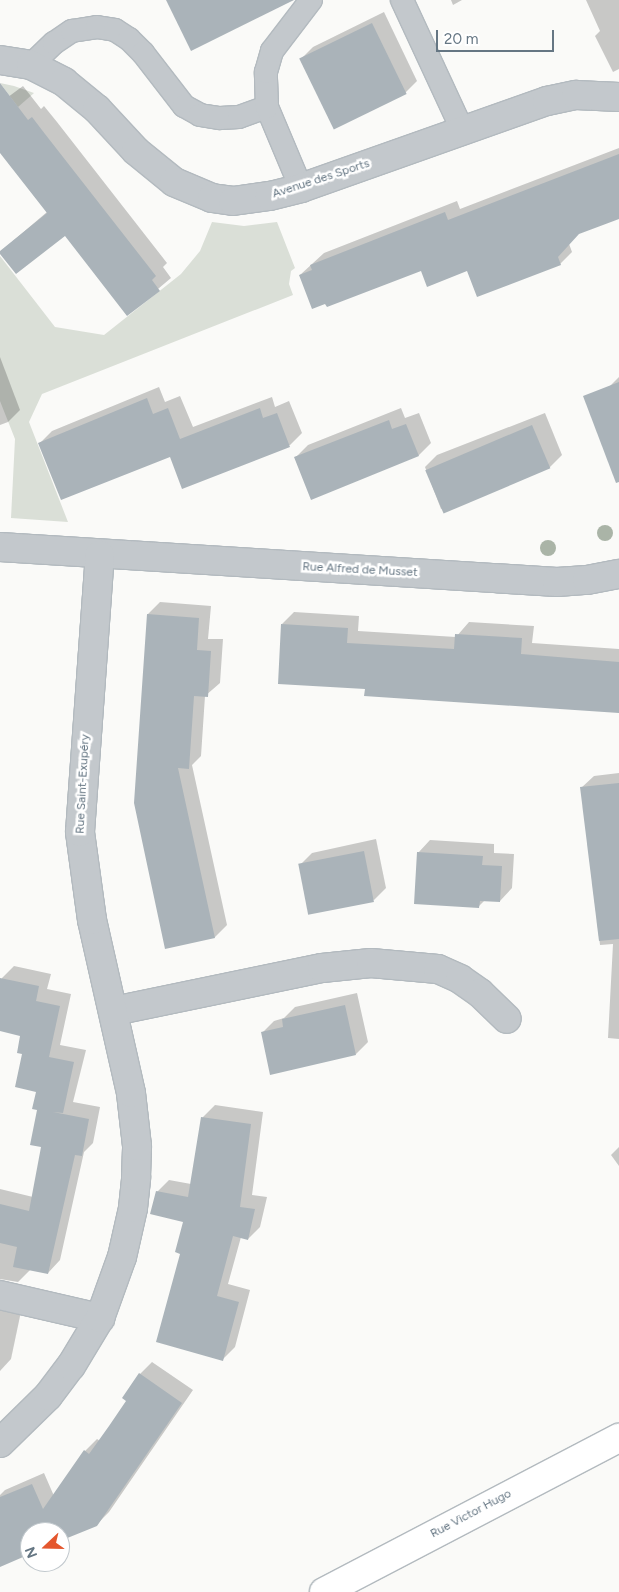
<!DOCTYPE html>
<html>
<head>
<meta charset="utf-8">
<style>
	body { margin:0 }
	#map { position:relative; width:619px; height:1592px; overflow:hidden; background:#fafaf8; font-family:Figtree,sans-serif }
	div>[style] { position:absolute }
	.green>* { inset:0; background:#dadfd7 }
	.shadow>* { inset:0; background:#0003 }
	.building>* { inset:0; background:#aab3b9; transform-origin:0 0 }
	.roads { filter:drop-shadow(1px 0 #b3babf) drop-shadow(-1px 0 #b3babf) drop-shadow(0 1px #b3babf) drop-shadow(0 -1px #b3babf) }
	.lane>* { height:22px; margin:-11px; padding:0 11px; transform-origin:11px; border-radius:11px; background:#c3c8cc }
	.street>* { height:28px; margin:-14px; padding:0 14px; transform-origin:14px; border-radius:14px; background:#c3c8cc }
	.secondary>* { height:28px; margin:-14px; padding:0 14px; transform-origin:14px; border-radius:14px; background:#fff }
	.trees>* { width:16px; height:16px; margin:-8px; border-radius:50%; background:#aab4a7 }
	span { translate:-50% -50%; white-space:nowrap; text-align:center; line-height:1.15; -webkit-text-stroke:5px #fff; paint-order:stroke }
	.street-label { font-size:12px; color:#657683 }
	.north { position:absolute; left:20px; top:1522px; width:50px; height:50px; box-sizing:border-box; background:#fff; border:1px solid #c1c8cd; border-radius:50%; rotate:249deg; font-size:14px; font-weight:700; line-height:20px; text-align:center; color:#657683 }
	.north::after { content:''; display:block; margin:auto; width:18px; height:22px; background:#e4572e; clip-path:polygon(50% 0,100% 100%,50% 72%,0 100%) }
	.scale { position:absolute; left:436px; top:30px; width:118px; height:22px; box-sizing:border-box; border:2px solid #657683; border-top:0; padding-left:6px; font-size:15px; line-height:18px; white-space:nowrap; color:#657683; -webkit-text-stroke:4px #fff; paint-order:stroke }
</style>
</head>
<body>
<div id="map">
	<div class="green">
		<i style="clip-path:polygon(0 83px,14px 86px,34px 93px,18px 107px)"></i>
		<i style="clip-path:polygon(212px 222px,244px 226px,277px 222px,295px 268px,291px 271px,289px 284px,293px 295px,42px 394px,29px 422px,68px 522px,11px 518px,15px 439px,0 401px,0 256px,55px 327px,104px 335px,181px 274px,200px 251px)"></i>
	</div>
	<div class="shadow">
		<i style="clip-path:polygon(451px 0,462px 0,453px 5px)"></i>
		<i style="clip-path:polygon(586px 0,619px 0,619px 69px,613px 72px,595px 36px,600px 31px)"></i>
		<i style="clip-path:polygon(384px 12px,417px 81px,405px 93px,301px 59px,313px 47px)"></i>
		<i style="clip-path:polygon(23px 86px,41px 109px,44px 106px,57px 122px,167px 263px,163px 267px,171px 278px,127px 315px,65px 234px,0 252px,47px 212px,0 151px,0 103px)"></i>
		<i style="clip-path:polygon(619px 148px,619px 218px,579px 233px,568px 241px,572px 252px,560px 264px,300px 275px,324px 253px,457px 201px,460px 209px)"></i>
		<i style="clip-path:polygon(0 357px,20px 410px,8px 422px,0 425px)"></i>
		<i style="clip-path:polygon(619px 377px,619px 449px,609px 387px)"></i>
		<i style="clip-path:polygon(159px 387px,165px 402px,180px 396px,193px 427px,272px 397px,275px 407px,289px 401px,302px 433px,290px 445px,183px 487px,171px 455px,40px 443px,52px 431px)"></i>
		<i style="clip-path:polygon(401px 408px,405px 418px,419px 413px,431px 443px,419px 455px,312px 498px,296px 457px,308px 445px)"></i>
		<i style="clip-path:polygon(545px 413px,562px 455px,550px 467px,441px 509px,425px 467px,437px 455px)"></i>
		<i style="clip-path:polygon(160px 602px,211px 606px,208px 639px,223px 639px,220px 683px,205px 696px,201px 756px,192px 765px,227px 925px,215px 937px,166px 948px,148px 614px)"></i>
		<i style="clip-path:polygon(294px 612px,359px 616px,358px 631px,456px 637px,469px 622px,534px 626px,532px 643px,619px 649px,619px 712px,366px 688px,282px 624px)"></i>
		<i style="clip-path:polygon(619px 773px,619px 1039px,608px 1038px,613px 944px,600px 945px,581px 788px,594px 776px)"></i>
		<i style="clip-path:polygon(376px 839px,386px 888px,374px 900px,299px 866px,312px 853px)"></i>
		<i style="clip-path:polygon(430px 840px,494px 844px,494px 853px,514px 854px,512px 888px,500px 901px,485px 900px,478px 907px,418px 853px)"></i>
		<i style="clip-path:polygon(14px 966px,51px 974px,47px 989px,71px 994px,60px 1045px,86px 1050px,73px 1102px,100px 1107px,93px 1143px,84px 1152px,60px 1260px,48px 1273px,31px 1269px,18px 1282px,0 1279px,0 1189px,33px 1197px,42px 1146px,37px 1091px,24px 1053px,22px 1035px,0 1030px,0 986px,2px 978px)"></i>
		<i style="clip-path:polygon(357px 993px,368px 1042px,356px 1054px,262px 1033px,274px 1021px,284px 1018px,295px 1007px)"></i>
		<i style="clip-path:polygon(215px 1105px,263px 1112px,252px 1195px,267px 1197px,260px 1227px,248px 1239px,241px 1237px,228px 1284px,250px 1290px,235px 1347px,223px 1359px,182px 1253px,185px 1222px,157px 1192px,169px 1180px,191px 1184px,203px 1117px)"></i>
		<i style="clip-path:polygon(619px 1147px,619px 1166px,611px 1155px)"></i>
		<i style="clip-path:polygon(0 1292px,23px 1302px,11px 1359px,0 1371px)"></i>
		<i style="clip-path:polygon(152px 1362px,193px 1390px,109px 1512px,96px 1525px,60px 1540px,60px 1532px,30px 1532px,30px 1553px,0 1566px,0 1495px,5px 1490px,44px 1473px,54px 1496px,85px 1451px,97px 1439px,100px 1441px,128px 1400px,140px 1374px)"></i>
	</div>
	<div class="building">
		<i style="clip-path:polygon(166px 0,294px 0,191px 51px)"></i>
		<i style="left:372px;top:23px;width:79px;height:81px;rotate:64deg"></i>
		<i style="clip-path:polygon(0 83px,28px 120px,32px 117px,45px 134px,156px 276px,152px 280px,160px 291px,127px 316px,65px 236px,16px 274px,0 254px,0 251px,47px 213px,0 153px)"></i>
		<i style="clip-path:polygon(619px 154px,619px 219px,579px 234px,558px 257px,561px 265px,477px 297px,467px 271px,427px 287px,421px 271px,327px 307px,325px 304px,312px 309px,299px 275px,312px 270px,310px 265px,445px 212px,448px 220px)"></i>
		<i style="clip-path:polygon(619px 382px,619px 482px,616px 483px,583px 396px)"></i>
		<i style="clip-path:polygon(147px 398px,153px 414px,168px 408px,180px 439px,260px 408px,263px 418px,277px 413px,290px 447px,182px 489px,170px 457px,61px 500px,38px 443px)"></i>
		<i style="clip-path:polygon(389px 420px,392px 429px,406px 424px,419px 456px,311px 500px,294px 457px)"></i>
		<i style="left:532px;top:425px;width:47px;height:116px;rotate:67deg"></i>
		<i style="clip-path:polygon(147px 614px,199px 618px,197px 650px,211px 651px,208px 697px,194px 696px,189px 769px,178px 768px,215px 938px,165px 949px,134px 803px)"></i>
		<i style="clip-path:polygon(281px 624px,348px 628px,347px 643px,454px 649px,455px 634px,522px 638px,521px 654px,619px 662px,619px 713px,364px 696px,365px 689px,278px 684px)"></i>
		<i style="clip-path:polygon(619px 783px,619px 939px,599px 941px,580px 787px)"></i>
		<i style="left:364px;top:851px;width:52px;height:67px;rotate:79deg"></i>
		<i style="clip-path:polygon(417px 852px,483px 856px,482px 865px,502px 866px,500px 902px,480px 901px,479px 908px,414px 904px)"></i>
		<i style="clip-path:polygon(0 978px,39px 986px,36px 1001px,60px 1006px,49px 1057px,74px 1062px,63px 1113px,53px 1112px,89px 1119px,82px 1156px,75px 1155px,48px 1274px,13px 1267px,17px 1247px,0 1243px,0 1204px,29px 1211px,41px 1147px,30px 1145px,37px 1110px,32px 1109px,36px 1092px,15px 1087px,22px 1054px,17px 1053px,20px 1036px,0 1031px)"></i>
		<i style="clip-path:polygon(345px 1005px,356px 1055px,270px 1075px,261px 1032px,283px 1027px,282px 1019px)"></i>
		<i style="clip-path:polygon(201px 1117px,251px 1124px,240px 1207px,255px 1209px,248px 1240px,233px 1236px,217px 1296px,239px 1302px,223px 1361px,156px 1342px,180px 1254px,175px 1252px,183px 1222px,150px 1214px,156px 1191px,188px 1197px)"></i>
		<i style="clip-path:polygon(139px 1373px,182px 1403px,97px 1526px,60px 1541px,60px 1532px,30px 1532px,30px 1554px,0 1567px,0 1497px,32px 1484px,43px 1509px,84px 1450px,89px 1454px,109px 1426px,126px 1401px,122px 1398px)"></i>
	</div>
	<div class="roads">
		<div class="lane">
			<i style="left:402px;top:0;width:142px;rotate:65.1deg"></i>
			<i style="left:31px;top:65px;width:32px;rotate:-44deg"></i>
			<i style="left:54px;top:43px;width:22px;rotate:-34deg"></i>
			<i style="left:72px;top:31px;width:25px;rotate:-9deg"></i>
			<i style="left:97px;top:27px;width:18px;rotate:9deg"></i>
			<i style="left:115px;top:30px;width:17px;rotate:33deg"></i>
			<i style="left:129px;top:39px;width:20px;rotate:45deg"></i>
			<i style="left:143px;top:53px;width:67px;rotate:52.3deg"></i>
			<i style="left:184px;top:106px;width:18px;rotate:29deg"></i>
			<i style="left:200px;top:115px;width:20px;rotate:9deg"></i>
			<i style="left:220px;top:118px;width:19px;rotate:-3deg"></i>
			<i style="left:239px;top:117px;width:30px;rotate:-20deg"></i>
			<i style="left:267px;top:107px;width:88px;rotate:67.2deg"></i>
			<i style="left:267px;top:107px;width:35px;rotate:-92deg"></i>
			<i style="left:266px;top:72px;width:22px;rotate:-74deg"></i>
			<i style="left:272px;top:51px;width:64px;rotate:-52.6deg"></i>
		</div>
		<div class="street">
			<i style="left:0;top:60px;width:31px;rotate:9deg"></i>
			<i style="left:31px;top:65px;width:37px;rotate:27deg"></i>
			<i style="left:64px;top:82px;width:43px;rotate:39.3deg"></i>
			<i style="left:97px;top:109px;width:57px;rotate:47.1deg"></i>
			<i style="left:136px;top:151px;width:49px;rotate:39.2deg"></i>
			<i style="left:174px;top:182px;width:41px;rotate:22.8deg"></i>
			<i style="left:212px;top:198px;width:21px;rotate:8deg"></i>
			<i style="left:233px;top:201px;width:37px;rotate:-8deg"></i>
			<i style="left:270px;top:196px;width:32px;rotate:-14deg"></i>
			<i style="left:301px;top:188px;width:261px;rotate:-19.5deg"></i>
			<i style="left:547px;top:101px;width:30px;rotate:-12deg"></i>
			<i style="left:576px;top:95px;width:43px;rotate:2.7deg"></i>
			<i style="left:0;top:547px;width:558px;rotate:3.6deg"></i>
			<i style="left:557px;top:582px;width:30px;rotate:-4deg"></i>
			<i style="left:587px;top:580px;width:33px;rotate:-11deg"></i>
			<i style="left:114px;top:1011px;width:212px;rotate:-11.7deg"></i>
			<i style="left:322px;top:968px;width:49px;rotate:-5.8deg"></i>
			<i style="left:371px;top:963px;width:67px;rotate:5.1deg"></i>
			<i style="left:438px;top:969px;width:24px;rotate:24deg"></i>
			<i style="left:460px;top:979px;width:24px;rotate:35deg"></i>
			<i style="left:480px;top:993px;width:37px;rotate:44deg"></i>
			<i style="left:0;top:1295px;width:103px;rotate:13deg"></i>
			<i style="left:0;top:1443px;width:67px;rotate:-44.4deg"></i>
			<i style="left:48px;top:1396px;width:38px;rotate:-53deg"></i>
			<i style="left:71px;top:1366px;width:56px;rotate:-58.9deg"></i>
			<i style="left:100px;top:1318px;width:65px;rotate:-70.2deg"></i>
			<i style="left:122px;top:1257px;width:50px;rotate:-77.3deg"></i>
			<i style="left:133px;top:1208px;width:31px;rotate:-84deg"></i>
			<i style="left:136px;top:1177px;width:31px;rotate:-88deg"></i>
			<i style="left:137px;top:1146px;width:53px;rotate:-96.5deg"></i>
			<i style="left:131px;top:1093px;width:177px;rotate:-102.7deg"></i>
			<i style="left:92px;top:920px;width:89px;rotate:-97.8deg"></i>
			<i style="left:80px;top:832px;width:278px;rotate:-85.9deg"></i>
		</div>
		<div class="secondary">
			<i style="left:324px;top:1592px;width:333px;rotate:-27.6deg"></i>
		</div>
	</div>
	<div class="trees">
		<i style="left:605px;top:533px"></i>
		<i style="left:548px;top:548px"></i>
	</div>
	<div class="street-label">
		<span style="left:321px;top:179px;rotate:-18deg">Avenue des Sports</span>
		<span style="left:360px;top:570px;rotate:3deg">Rue Alfred de Musset</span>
		<span style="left:83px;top:784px;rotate:-87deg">Rue Saint-Exupéry</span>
		<span style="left:471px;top:1514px;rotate:-28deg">Rue Victor Hugo</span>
	</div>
	<div class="north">N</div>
	<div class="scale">20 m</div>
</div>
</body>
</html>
